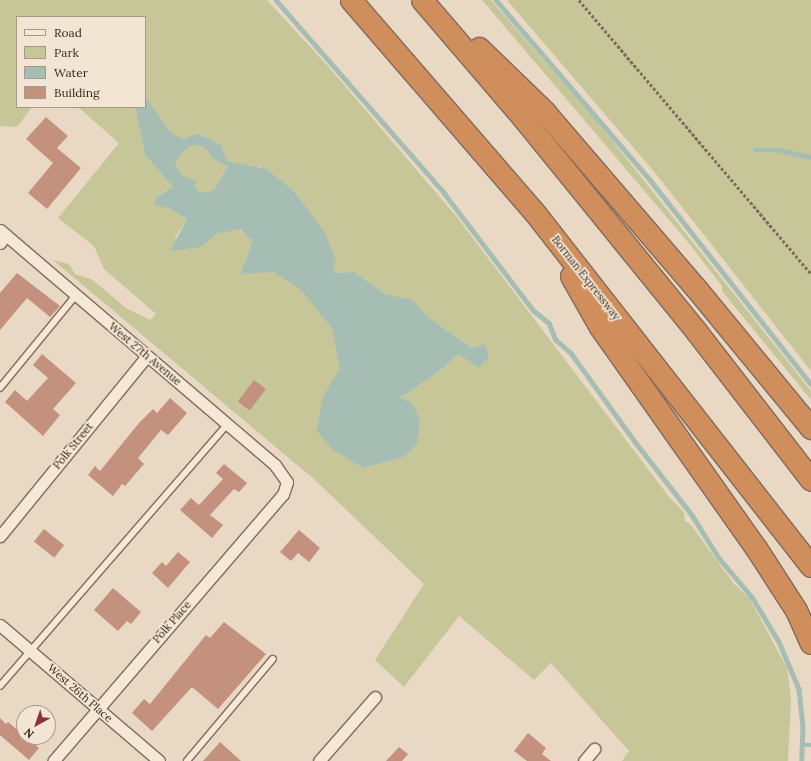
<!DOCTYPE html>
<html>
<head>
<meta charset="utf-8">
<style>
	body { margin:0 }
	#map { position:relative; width:811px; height:761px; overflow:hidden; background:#e9d9c4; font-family:Lora,serif }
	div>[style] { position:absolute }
	.green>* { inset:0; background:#c6c699 }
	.water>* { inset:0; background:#a6bdb3 }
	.stream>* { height:4.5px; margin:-2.25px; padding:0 2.25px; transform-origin:2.25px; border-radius:2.25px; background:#a6bdb3 }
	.building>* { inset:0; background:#c4917e; transform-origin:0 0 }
	.path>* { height:2.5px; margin-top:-1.25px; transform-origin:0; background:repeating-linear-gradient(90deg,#826b5c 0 3px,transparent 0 5px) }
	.roads { filter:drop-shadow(1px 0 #826b5c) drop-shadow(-1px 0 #826b5c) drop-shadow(0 1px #826b5c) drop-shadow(0 -1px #826b5c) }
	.lane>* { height:5.5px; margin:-2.75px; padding:0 2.75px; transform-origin:2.75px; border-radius:2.75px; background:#f5e8d6 }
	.street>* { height:11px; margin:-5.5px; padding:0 5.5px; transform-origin:5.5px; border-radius:5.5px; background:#f5e8d6 }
	.highway>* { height:21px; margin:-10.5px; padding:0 10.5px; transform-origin:10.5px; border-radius:10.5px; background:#d18e5d }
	span { translate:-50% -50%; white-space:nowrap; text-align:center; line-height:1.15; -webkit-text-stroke:3.5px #f2e5d3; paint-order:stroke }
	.street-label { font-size:11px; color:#34261f }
	.legend { position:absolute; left:16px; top:16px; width:130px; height:92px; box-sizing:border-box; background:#f2e5d3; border:1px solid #a6998b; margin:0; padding:5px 7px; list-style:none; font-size:12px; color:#34261f }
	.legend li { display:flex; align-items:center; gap:8px; height:20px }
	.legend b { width:20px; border:1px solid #a6998b }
	.north { position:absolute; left:16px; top:705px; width:40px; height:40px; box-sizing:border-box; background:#f2e5d3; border:1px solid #a6998b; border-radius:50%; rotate:220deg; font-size:11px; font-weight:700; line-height:16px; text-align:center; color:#34261f }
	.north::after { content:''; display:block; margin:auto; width:14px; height:18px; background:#8b323f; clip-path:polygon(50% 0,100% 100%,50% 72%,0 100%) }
</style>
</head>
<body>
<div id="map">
	<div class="green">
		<i style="clip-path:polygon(0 0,267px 0,327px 65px,456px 216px,670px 498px,684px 512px,685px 521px,691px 525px,734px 584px,749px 598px,787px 668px,791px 699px,788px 761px,622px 761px,629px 751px,551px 663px,534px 680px,459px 616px,404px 687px,375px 660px,424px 584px,315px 480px,53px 260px,69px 264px,75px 274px,93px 280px,126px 308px,150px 320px,156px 314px,104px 269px,94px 246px,58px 218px,119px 143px,78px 107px,135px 107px,145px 155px,173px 187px,157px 197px,168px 208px,187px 219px,175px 238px,180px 249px,202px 247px,216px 234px,239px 229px,252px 241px,245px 261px,263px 262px,369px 329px,333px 450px,363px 468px,404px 457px,399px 399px,434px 375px,459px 354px,485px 344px,472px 348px,428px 317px,413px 300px,385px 294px,354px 272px,332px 273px,336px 259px,325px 232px,294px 191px,267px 169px,227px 161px,221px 145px,197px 133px,184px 139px,171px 133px,145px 95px,145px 17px,17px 17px,17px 107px,32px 107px,17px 127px,0 126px)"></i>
		<i style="clip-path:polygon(482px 0,491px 0,599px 124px,811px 391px,811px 400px,722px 291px,722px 286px,687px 241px)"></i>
		<i style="clip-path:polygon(507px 0,811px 0,811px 371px,656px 174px)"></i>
		<i style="clip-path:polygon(191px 145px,204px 147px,213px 159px,228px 166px,214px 190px,196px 209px,183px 176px,175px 165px,181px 154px)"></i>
	</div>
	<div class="water">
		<i style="clip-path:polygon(evenodd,145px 95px,171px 133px,184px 139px,197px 133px,221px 145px,227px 161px,267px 169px,294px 191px,325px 232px,336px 259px,333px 273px,354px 272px,385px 294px,413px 300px,428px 317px,472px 348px,485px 344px,489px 357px,479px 368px,459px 354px,434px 375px,400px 398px,412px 403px,420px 420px,417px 444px,404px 457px,363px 468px,333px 450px,317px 431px,323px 396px,340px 369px,332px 328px,301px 290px,273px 272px,241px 274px,252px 241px,240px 229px,216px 234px,202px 247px,170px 251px,187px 219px,168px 208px,155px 205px,157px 197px,173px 187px,145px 155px,135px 107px,145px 107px,145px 95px,191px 145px,204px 147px,213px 159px,228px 166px,214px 190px,206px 193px,197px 191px,194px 185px,197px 181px,183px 176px,175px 165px,181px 154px,191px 145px)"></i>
	</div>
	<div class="stream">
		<i style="left:276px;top:0;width:257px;rotate:48.9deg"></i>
		<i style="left:445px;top:194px;width:146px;rotate:52.8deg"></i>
		<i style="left:533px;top:310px;width:21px;rotate:39deg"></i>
		<i style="left:549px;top:323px;width:18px;rotate:68deg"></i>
		<i style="left:556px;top:340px;width:20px;rotate:41deg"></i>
		<i style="left:571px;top:353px;width:111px;rotate:54.2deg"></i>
		<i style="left:636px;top:443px;width:91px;rotate:52.1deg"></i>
		<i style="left:692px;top:515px;width:51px;rotate:57.9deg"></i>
		<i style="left:719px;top:558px;width:51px;rotate:49.8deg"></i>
		<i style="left:752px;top:597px;width:52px;rotate:59deg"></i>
		<i style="left:779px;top:642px;width:51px;rotate:66.9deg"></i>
		<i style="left:799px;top:689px;width:36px;rotate:84deg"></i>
		<i style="left:803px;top:725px;width:36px;rotate:92deg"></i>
		<i style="left:496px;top:0;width:238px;rotate:49.4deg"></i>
		<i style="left:651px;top:181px;width:258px;rotate:51.8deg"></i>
		<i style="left:755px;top:150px;width:23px"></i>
		<i style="left:778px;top:150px;width:34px;rotate:12deg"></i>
		<i style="left:804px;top:745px;width:7px"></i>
	</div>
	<div class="building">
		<i style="clip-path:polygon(46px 117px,68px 136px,57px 148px,81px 168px,47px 209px,28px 193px,53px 163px,26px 139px)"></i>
		<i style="clip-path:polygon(17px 273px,60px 306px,50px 317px,27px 298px,0 330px,0 293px)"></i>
		<i style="clip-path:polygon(42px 354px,76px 383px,53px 409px,60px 415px,43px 436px,5px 402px,15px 390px,27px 401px,48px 378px,33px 365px)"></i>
		<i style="left:254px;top:380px;width:15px;height:27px;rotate:37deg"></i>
		<i style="clip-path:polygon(170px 398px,187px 413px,168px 435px,161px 430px,138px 458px,144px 464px,125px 486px,122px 484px,113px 496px,88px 475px,95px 466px,100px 471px,139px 423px,153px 409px,157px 413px)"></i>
		<i style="clip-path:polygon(224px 464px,247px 483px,239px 492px,234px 489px,210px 515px,223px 525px,212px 538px,180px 510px,191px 498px,199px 505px,223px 479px,216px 473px)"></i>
		<i style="left:44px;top:529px;width:26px;height:16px;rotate:39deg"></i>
		<i style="clip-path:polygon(299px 530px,320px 548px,309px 562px,298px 553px,291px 561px,280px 552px)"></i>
		<i style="clip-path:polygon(178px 552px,190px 562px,168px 588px,152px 573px,162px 562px,166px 566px)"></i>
		<i style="clip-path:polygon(113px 588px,141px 612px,131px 624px,127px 621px,118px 631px,94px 610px)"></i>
		<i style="clip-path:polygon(224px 622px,266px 654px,218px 709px,192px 687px,152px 731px,132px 713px,144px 699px,150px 704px,206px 635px,210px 638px)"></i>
		<i style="clip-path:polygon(0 718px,6px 724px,8px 722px,39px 748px,29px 760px,0 735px)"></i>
		<i style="clip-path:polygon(528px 733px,546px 748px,542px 754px,551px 761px,527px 761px,514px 751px)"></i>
		<i style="clip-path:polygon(220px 742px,241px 761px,203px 761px)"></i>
		<i style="clip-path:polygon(399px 747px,408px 754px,402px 761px,386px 761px)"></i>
	</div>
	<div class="path">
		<i style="left:579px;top:0;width:359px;rotate:49.7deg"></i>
	</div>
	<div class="roads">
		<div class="lane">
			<i style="left:0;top:388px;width:120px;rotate:-50.7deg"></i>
			<i style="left:0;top:686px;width:347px;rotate:-49deg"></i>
			<i style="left:187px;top:761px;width:133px;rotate:-49.9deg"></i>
		</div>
		<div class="street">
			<i style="left:0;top:230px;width:362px;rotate:40.5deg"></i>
			<i style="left:275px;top:465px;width:21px;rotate:55deg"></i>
			<i style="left:287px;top:482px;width:13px;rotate:108deg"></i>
			<i style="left:283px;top:494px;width:352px;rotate:130.7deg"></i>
			<i style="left:0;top:243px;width:10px;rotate:-53deg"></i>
			<i style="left:0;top:536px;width:232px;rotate:-50.8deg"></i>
			<i style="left:0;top:625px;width:209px;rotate:40.5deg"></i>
			<i style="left:319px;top:761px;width:85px;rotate:-48.8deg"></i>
			<i style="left:584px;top:761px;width:16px;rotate:-50deg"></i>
		</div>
		<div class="highway">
			<i style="left:351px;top:0;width:281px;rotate:49.2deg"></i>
			<i style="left:535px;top:213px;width:448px;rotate:52deg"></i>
			<i style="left:422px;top:0;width:155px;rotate:49.4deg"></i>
			<i style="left:523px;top:118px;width:274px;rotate:50.9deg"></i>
			<i style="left:696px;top:331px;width:188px;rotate:52.3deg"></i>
			<i style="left:479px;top:48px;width:91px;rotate:44.1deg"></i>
			<i style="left:544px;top:111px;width:232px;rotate:49.4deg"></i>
			<i style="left:695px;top:287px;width:183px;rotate:50.6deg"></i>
			<i style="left:571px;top:276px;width:59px;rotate:60.4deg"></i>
			<i style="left:600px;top:327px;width:271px;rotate:54.8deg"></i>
			<i style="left:756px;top:548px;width:74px;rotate:57.2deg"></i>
			<i style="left:796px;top:610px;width:36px;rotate:66deg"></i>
		</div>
	</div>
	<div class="street-label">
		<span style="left:586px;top:278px;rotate:52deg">Borman Expressway</span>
		<span style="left:145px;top:354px;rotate:40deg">West 27th Avenue</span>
		<span style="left:73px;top:446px;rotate:-51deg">Polk Street</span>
		<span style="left:172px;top:622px;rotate:-49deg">Polk Place</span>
		<span style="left:80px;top:693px;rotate:41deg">West 26th Place</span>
	</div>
	<ul class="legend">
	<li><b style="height:5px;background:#f5e8d6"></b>Road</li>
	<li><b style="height:11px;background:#c6c699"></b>Park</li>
	<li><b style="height:11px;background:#a6bdb3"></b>Water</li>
	<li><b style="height:11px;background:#c4917e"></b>Building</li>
	</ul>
	<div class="north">N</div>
</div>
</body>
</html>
